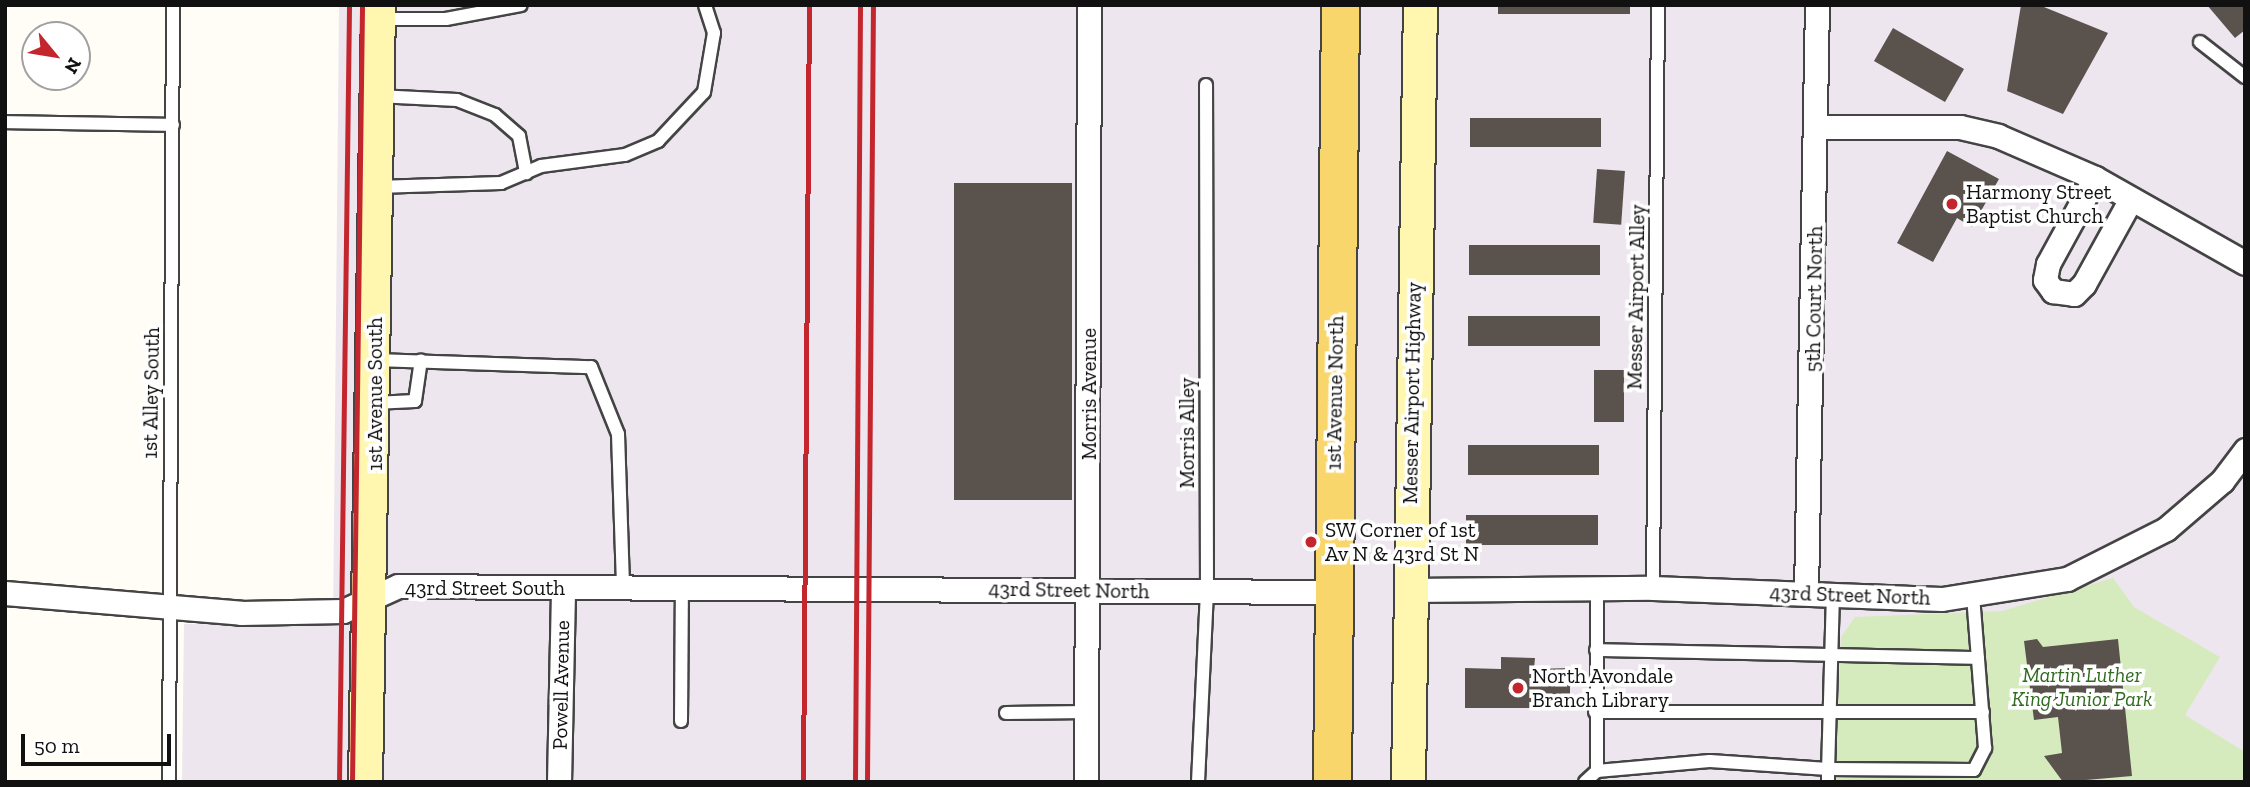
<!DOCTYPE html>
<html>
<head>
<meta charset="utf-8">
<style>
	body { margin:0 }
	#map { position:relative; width:2250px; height:787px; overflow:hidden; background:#fffdf5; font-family:"Zilla Slab",serif }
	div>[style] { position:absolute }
	.industrial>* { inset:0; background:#eee6ef }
	.green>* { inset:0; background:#d5ebbd }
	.building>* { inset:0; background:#5a524d; transform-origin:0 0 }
	.roads { filter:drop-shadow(2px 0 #444) drop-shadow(-2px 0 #444) drop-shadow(0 2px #444) drop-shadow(0 -2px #444) }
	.lane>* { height:12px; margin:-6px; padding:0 6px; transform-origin:6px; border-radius:6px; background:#fff }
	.street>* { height:23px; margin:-11.5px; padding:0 11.5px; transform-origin:11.5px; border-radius:11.5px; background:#fff }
	.secondary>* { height:33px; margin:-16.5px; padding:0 16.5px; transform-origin:16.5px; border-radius:16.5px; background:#fff6b0 }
	.primary>* { height:37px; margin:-18.5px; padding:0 18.5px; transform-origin:18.5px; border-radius:18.5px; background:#f9d66b }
	.rail>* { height:5px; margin:-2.5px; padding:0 2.5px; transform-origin:2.5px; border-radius:2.5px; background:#c4262e }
	.dots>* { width:19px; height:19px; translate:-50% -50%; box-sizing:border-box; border:4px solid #fff; border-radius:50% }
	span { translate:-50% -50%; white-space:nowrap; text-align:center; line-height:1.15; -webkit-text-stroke:7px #fff; paint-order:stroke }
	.poi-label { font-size:21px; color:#111 }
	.left { translate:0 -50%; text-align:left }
	.street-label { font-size:21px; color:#111 }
	.park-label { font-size:21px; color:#2f6b1f; font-style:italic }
	.frame { position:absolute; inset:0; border:7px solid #111; pointer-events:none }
	.north { position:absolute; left:21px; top:21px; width:70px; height:70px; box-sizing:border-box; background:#fff; border:2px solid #a0a0a0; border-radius:50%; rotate:120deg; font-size:19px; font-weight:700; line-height:28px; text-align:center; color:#111 }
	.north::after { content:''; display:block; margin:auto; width:24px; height:32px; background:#c4262e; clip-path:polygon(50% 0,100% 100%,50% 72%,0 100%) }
	.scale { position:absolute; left:21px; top:734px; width:150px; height:32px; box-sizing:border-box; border:4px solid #111; border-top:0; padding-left:9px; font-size:21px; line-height:24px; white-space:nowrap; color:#111; -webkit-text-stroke:5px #fff; paint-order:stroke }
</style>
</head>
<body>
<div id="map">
	<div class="industrial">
		<i style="clip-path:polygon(339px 5px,2245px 5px,2245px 782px,182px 782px,184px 624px,333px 625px)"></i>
	</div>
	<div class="green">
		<i style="clip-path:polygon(2113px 578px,2134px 607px,2220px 657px,2185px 715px,2245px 752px,2245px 782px,1835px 782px,1841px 637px,1855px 617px,2002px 611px)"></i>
	</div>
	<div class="building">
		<i style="left:1498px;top:5px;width:132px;height:9px"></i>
		<i style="clip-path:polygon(2021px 5px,2039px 5px,2108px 33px,2063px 114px,2007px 91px)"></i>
		<i style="clip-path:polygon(2207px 5px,2245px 5px,2245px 30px,2235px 38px)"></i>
		<i style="left:1893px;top:28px;width:82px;height:38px;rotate:30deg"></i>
		<i style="left:1470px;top:118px;width:131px;height:29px"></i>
		<i style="clip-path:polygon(1947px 151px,1999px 179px,1972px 227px,1957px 218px,1933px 262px,1897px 243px)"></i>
		<i style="left:1597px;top:169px;width:28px;height:54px;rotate:4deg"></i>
		<i style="left:954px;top:183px;width:118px;height:317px"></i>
		<i style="left:1469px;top:245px;width:131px;height:30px"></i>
		<i style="left:1468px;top:316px;width:132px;height:30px"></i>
		<i style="left:1594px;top:370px;width:30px;height:52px"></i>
		<i style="left:1468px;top:445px;width:131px;height:30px"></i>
		<i style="left:1598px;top:515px;width:30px;height:132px;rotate:90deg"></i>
		<i style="clip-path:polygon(2037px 639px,2043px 647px,2118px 639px,2132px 776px,2063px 782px,2044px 756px,2062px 753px,2058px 717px,2034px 720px,2024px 641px)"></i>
		<i style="clip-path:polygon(1501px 657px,1535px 658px,1534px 669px,1570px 668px,1570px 708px,1465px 708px,1465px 668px,1501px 669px)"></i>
	</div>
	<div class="roads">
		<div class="lane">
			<i style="left:380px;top:19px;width:66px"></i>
			<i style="left:446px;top:19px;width:76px;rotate:-10.6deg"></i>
			<i style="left:2200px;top:42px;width:57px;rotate:37.9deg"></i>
			<i style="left:377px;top:96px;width:80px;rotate:2.9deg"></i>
			<i style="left:457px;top:100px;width:41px;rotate:21.5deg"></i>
			<i style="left:495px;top:115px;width:32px;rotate:41deg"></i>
			<i style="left:519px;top:136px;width:38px;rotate:79deg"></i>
			<i style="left:5px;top:122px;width:168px;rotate:1deg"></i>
			<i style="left:377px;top:187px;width:124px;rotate:-1.8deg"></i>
			<i style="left:501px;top:183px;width:43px;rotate:-23deg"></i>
			<i style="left:541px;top:166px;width:85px;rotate:-7.5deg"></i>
			<i style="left:625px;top:155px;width:36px;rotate:-23deg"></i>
			<i style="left:658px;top:141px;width:67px;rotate:-46.8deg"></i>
			<i style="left:704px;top:92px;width:60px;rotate:-80.4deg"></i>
			<i style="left:714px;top:33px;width:29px;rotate:-108deg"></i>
			<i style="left:375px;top:360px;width:216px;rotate:1.9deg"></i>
			<i style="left:591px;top:367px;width:72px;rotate:68.1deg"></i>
			<i style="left:618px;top:434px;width:154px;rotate:88.1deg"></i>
			<i style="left:374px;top:403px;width:41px;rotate:-2.8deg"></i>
			<i style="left:415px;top:401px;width:41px;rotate:-81.7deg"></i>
			<i style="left:1653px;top:588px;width:583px;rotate:-89.51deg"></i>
			<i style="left:1597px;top:589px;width:182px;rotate:90deg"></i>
			<i style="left:1597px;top:771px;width:113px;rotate:-5.1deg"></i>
			<i style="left:1710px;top:761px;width:118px;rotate:3.9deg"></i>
			<i style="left:1828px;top:769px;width:13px;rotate:90deg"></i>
			<i style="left:1833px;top:593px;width:176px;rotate:91.6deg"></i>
			<i style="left:1828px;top:769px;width:146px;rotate:0.4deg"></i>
			<i style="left:1974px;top:770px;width:25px;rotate:-63deg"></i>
			<i style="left:1985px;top:748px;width:154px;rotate:-94.5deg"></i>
			<i style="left:1596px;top:650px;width:382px;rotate:1.2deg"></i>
			<i style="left:1595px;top:712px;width:388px"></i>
			<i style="left:1006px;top:713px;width:81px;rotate:-0.7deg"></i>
			<i style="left:681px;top:721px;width:133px;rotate:-89.6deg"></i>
			<i style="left:169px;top:782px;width:777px;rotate:-89.71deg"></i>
			<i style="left:1198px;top:782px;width:190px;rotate:-87.3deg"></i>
			<i style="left:1207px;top:592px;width:507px;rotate:-90.11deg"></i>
			<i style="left:1585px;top:782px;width:16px;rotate:-43deg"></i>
		</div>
		<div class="street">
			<i style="left:1819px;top:127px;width:141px"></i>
			<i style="left:1960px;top:127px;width:39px;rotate:13deg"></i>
			<i style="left:1998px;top:136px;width:106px;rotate:23.4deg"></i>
			<i style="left:2095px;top:178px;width:172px;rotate:29.5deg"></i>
			<i style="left:2095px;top:178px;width:98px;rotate:118.7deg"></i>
			<i style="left:2048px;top:264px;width:16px;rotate:101deg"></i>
			<i style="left:2045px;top:280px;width:14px;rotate:54deg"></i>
			<i style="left:2053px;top:291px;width:21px;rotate:8deg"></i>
			<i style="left:2074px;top:294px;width:14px;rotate:-45deg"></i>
			<i style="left:2084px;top:284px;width:97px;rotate:-61.1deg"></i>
			<i style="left:1408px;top:590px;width:245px;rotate:-0.5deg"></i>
			<i style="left:1653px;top:588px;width:289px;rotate:2.2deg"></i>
			<i style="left:1942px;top:599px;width:127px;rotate:-9.1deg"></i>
			<i style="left:2067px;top:579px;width:111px;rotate:-26.8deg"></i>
			<i style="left:2166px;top:529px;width:74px;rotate:-40.6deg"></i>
			<i style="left:2222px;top:481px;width:39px;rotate:-53deg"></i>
			<i style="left:5px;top:593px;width:237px;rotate:4.8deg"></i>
			<i style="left:241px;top:613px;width:102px;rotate:-1.1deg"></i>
			<i style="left:343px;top:611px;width:60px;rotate:-24.4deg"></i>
			<i style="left:398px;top:586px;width:935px;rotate:0.37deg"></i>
			<i style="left:1806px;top:593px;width:588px;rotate:-88.93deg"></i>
			<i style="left:559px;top:782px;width:194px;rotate:-88.8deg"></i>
			<i style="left:1086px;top:782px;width:777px;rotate:-89.78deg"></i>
		</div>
		<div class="secondary">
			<i style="left:365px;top:782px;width:777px;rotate:-89.04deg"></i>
			<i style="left:1408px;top:782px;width:777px;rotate:-89.12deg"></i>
		</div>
		<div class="primary">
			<i style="left:1332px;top:782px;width:777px;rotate:-89.41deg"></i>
		</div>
	</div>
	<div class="rail">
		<i style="left:339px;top:782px;width:777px;rotate:-89.26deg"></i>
		<i style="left:352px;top:782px;width:777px;rotate:-89.26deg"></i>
		<i style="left:803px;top:782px;width:777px;rotate:-89.56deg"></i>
		<i style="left:855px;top:782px;width:777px;rotate:-89.63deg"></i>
		<i style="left:867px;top:782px;width:777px;rotate:-89.56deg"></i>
	</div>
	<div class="dots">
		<i style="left:1952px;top:204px;background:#c4262e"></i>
		<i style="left:1311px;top:542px;background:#c4262e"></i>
		<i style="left:1518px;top:688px;background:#c4262e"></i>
	</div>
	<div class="poi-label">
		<span class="left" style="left:1966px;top:204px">Harmony Street<br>Baptist Church</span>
		<span class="left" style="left:1325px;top:542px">SW Corner of 1st<br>Av N &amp; 43rd St N</span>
		<span class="left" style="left:1532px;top:688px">North Avondale<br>Branch Library</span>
	</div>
	<div class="street-label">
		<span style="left:1636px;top:297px;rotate:-89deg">Messer Airport Alley</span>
		<span style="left:1814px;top:299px;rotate:-89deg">5th Court North</span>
		<span style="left:151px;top:393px;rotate:-89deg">1st Alley South</span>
		<span style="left:1335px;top:393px;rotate:-89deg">1st Avenue North</span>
		<span style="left:1412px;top:393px;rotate:-89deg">Messer Airport Highway</span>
		<span style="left:375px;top:394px;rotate:-90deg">1st Avenue South</span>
		<span style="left:1089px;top:394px;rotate:-90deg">Morris Avenue</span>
		<span style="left:1187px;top:433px;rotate:-90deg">Morris Alley</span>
		<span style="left:485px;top:588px">43rd Street South</span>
		<span style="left:1069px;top:590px;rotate:1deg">43rd Street North</span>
		<span style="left:1850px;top:595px;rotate:2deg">43rd Street North</span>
		<span style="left:561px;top:685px;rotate:-89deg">Powell Avenue</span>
	</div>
	<div class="park-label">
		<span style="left:2082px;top:687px">Martin Luther<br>King Junior Park</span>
	</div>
	<div class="frame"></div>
	<div class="north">N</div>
	<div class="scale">50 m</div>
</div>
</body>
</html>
